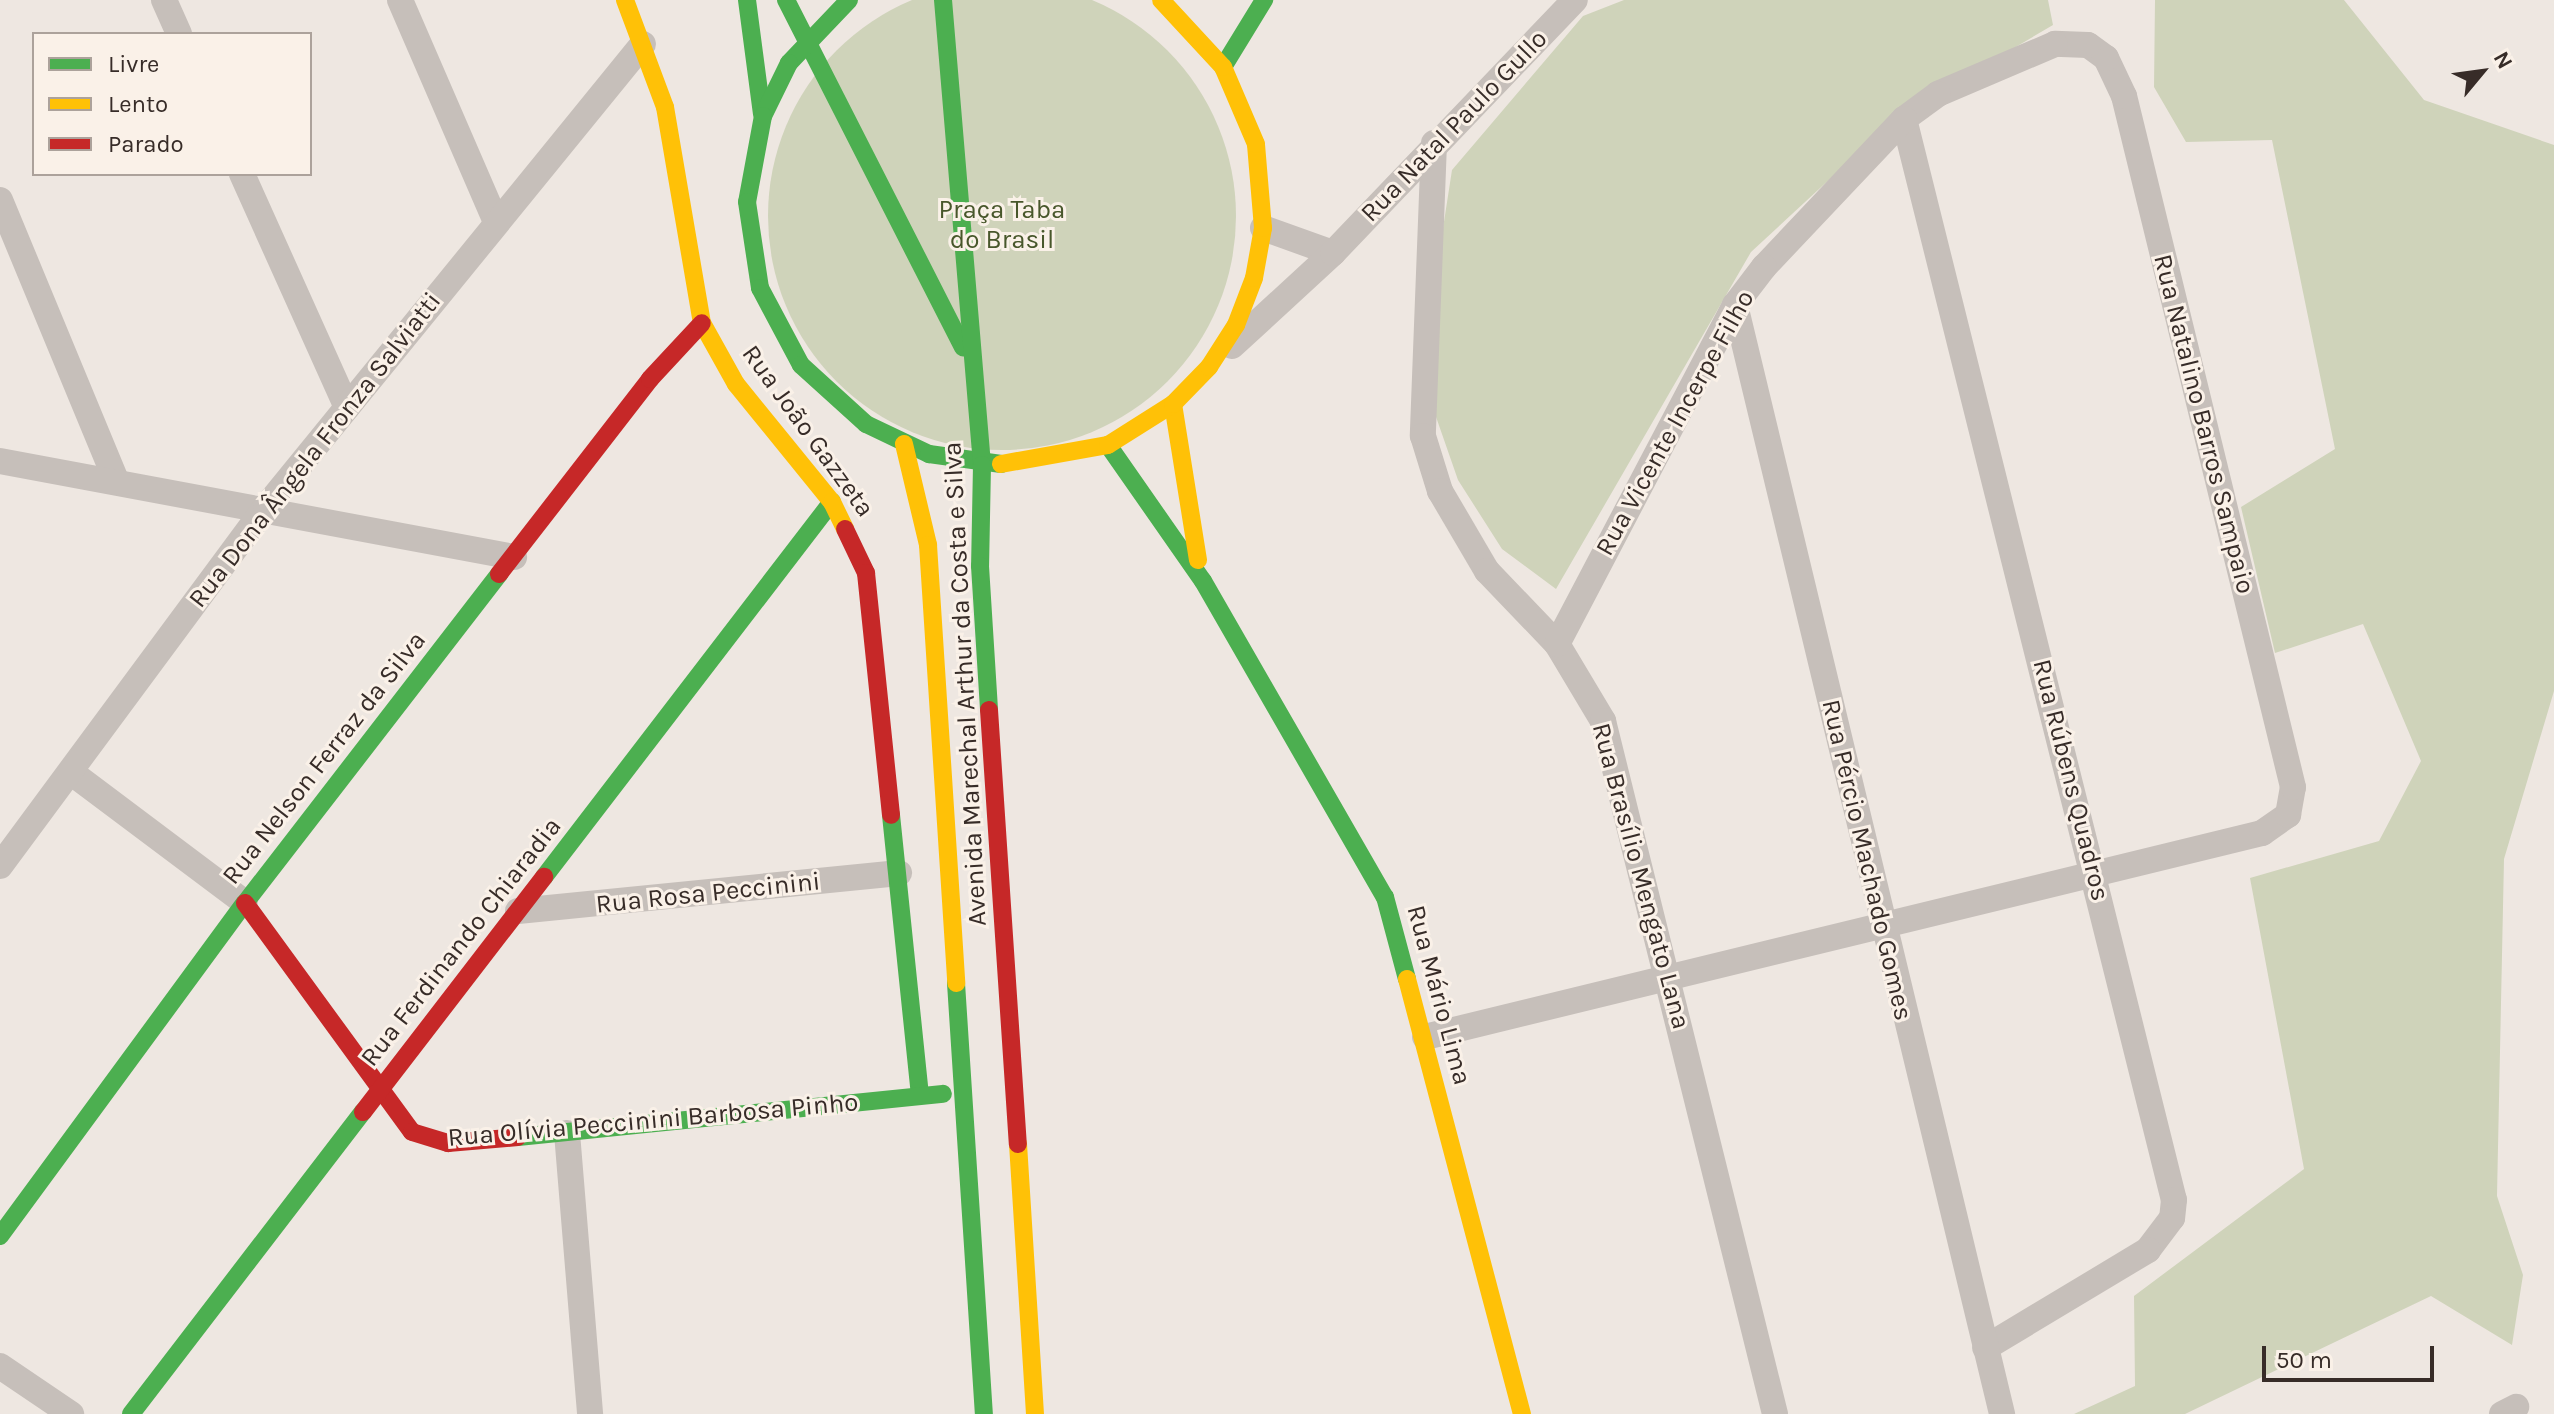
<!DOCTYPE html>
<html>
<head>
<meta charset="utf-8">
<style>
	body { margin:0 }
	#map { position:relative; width:2554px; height:1414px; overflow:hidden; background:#eee7e1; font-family:Karla,sans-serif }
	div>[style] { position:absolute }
	.green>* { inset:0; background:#cfd3ba }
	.round { border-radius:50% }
	.street>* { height:26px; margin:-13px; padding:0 13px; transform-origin:13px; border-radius:13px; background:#c6bfba }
	.fast>* { height:18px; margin:-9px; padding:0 9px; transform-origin:9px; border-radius:9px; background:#4caf50 }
	.slow>* { height:18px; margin:-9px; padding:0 9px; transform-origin:9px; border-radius:9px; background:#ffc107 }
	.jam>* { height:18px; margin:-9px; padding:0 9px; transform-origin:9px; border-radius:9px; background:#c62828 }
	span { translate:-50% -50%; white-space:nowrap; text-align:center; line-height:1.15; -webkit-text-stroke:6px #faf1e8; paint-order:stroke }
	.street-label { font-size:26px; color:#372c28 }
	.park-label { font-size:26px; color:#48572b }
	.legend { position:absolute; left:32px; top:32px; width:280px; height:144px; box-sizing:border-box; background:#faf1e8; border:2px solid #aca29b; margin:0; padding:10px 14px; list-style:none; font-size:24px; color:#372c28 }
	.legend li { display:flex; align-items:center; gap:16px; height:40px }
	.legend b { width:40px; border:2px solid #aca29b }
	.north { position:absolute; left:2442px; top:32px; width:80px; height:80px; -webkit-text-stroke:6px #faf1e8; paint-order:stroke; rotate:61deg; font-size:22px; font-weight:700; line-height:32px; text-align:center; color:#372c28 }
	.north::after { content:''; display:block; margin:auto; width:28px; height:36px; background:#372c28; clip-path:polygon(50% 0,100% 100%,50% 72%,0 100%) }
	.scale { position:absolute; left:2262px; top:1346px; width:172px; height:36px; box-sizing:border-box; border:4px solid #372c28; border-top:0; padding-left:10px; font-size:24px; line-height:28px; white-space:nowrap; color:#372c28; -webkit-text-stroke:6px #faf1e8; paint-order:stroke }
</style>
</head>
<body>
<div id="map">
	<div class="green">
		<i class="round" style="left:768px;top:-18px;width:468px;height:468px"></i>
		<i style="clip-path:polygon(1624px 0,2048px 0,2053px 25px,1898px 116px,1751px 252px,1556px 589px,1502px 549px,1458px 480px,1435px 414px,1439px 254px,1452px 170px,1583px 16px)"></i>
		<i style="clip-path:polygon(2155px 0,2344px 0,2424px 100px,2554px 145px,2554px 691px,2504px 859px,2497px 1196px,2523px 1275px,2512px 1345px,2431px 1296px,2185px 1414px,2074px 1414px,2135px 1386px,2134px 1296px,2304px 1169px,2250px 878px,2379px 841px,2421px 761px,2363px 624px,2275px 653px,2241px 507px,2335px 449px,2272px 140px,2186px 142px,2154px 87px)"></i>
	</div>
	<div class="street">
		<i style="left:164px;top:0;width:37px;rotate:66deg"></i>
		<i style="left:400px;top:0;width:240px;rotate:66.6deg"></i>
		<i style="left:1904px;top:119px;width:1114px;rotate:75.98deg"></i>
		<i style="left:2174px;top:1200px;width:18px;rotate:96deg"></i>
		<i style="left:2172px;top:1218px;width:40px;rotate:127deg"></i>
		<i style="left:2148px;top:1250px;width:190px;rotate:149deg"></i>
		<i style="left:1434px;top:143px;width:293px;rotate:92.2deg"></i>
		<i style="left:1423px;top:436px;width:58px;rotate:72.8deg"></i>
		<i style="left:1440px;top:491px;width:93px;rotate:59.6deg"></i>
		<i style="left:1487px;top:571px;width:101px;rotate:46.2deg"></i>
		<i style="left:1557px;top:644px;width:90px;rotate:59.1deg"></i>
		<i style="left:1603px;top:721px;width:714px;rotate:76.06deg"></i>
		<i style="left:242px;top:174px;width:256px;rotate:65.8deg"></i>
		<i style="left:0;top:200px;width:303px;rotate:67.5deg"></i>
		<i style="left:1263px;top:228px;width:74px;rotate:19.7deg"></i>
		<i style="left:1735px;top:305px;width:1141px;rotate:76.46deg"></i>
		<i style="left:1232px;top:346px;width:137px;rotate:-42.6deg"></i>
		<i style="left:1333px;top:253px;width:350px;rotate:-46.3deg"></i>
		<i style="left:0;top:461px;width:523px;rotate:10.58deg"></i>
		<i style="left:72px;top:773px;width:216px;rotate:36.9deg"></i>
		<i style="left:0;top:866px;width:447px;rotate:-53.5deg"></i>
		<i style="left:266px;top:507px;width:597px;rotate:-50.85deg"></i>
		<i style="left:518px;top:911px;width:383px;rotate:-5.7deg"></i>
		<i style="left:1425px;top:1037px;width:862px;rotate:-13.7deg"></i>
		<i style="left:2262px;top:833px;width:32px;rotate:-35deg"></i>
		<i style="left:2288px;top:815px;width:28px;rotate:-80deg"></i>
		<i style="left:2293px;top:787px;width:711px;rotate:-103.74deg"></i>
		<i style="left:2124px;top:96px;width:42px;rotate:-115.3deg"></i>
		<i style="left:2106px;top:58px;width:22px;rotate:-144deg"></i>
		<i style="left:2088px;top:45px;width:33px;rotate:-178deg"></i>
		<i style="left:2055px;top:44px;width:127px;rotate:156.9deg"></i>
		<i style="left:1938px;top:94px;width:42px;rotate:143.7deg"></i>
		<i style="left:1904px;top:119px;width:204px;rotate:133.4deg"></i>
		<i style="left:1764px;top:267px;width:48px;rotate:127.3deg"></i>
		<i style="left:1735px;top:305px;width:383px;rotate:117.7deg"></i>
		<i style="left:567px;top:1133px;width:282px;rotate:85.3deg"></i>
		<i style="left:0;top:1366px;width:86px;rotate:34.1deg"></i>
		<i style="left:2502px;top:1414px;width:16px;rotate:-27deg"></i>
	</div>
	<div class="fast">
		<i style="left:747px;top:0;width:115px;rotate:82.5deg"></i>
		<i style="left:786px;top:0;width:390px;rotate:63deg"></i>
		<i style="left:849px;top:0;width:87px;rotate:133.6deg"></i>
		<i style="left:789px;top:63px;width:59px;rotate:116.1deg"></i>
		<i style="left:763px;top:116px;width:87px;rotate:100.5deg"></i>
		<i style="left:747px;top:202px;width:87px;rotate:81.4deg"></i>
		<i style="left:760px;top:288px;width:87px;rotate:62deg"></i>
		<i style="left:801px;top:365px;width:88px;rotate:42.2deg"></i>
		<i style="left:866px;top:424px;width:70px;rotate:25.5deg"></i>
		<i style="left:929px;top:454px;width:73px;rotate:7.9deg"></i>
		<i style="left:943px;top:0;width:467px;rotate:85.2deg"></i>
		<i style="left:982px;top:465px;width:101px;rotate:91.1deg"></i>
		<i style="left:980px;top:566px;width:144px;rotate:86.4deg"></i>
		<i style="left:1223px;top:67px;width:79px;rotate:-58.5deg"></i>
		<i style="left:1108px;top:445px;width:166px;rotate:55.1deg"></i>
		<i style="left:1203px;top:581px;width:365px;rotate:60.1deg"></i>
		<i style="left:1385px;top:897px;width:85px;rotate:75deg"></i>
		<i style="left:891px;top:815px;width:281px;rotate:84.1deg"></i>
		<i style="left:544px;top:877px;width:473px;rotate:-52.5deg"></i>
		<i style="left:956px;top:983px;width:432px;rotate:86.3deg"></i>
		<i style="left:518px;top:1137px;width:427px;rotate:-5.8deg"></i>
		<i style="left:0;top:1236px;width:413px;rotate:-53.7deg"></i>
		<i style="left:245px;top:903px;width:416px;rotate:-52.3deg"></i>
		<i style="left:131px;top:1414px;width:381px;rotate:-52.5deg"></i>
	</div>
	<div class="slow">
		<i style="left:625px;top:0;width:114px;rotate:69.5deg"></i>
		<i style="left:665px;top:107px;width:219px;rotate:80.3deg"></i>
		<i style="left:702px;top:323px;width:70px;rotate:60.9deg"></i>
		<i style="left:736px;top:384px;width:152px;rotate:50.9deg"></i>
		<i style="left:832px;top:502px;width:30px;rotate:64deg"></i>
		<i style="left:1173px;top:404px;width:158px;rotate:80.9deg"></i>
		<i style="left:904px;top:444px;width:104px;rotate:76.6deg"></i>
		<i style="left:928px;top:545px;width:439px;rotate:86.3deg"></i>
		<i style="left:1001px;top:464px;width:109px;rotate:-10.1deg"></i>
		<i style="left:1108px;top:445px;width:77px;rotate:-32.2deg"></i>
		<i style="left:1173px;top:404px;width:52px;rotate:-45.8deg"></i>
		<i style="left:1209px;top:367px;width:50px;rotate:-57.3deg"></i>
		<i style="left:1236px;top:325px;width:50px;rotate:-69deg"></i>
		<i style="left:1254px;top:278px;width:51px;rotate:-79.8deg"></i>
		<i style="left:1263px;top:228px;width:84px;rotate:-94.8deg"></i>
		<i style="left:1256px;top:144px;width:84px;rotate:-113.2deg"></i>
		<i style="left:1223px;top:67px;width:91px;rotate:-132.8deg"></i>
		<i style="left:1407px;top:979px;width:450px;rotate:75.2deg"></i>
		<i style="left:1018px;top:1144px;width:271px;rotate:86.4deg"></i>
	</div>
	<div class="jam">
		<i style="left:845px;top:529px;width:49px;rotate:64.5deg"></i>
		<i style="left:866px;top:573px;width:243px;rotate:84.1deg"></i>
		<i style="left:499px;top:574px;width:247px;rotate:-52.2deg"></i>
		<i style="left:650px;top:379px;width:76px;rotate:-47.1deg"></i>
		<i style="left:989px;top:710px;width:435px;rotate:86.2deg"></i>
		<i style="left:245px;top:903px;width:283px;rotate:53.9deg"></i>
		<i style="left:412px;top:1132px;width:38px;rotate:17deg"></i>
		<i style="left:448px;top:1143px;width:70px;rotate:-4.9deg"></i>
		<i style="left:363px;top:1112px;width:297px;rotate:-52.4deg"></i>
	</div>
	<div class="street-label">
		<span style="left:1454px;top:126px;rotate:-46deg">Rua Natal Paulo Gullo</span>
		<span style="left:1675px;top:423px;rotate:-61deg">Rua Vicente Incerpe Filho</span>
		<span style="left:2204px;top:424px;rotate:76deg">Rua Natalino Barros Sampaio</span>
		<span style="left:808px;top:431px;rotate:54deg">Rua João Gazzeta</span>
		<span style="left:315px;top:450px;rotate:-52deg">Rua Dona Ângela Fronza Salviatti</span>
		<span style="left:965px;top:684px;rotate:-93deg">Avenida Marechal Arthur da Costa e Silva</span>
		<span style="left:324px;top:758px;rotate:-52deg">Rua Nelson Ferraz da Silva</span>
		<span style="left:2071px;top:780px;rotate:76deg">Rua Rúbens Quadros</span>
		<span style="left:1867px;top:860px;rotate:77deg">Rua Pércio Machado Gomes</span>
		<span style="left:1641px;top:876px;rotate:75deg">Rua Brasílio Mengato Lana</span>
		<span style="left:708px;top:893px;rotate:-6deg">Rua Rosa Peccinini</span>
		<span style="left:461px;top:942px;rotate:-52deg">Rua Ferdinando Chiaradia</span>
		<span style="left:1439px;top:995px;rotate:75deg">Rua Mário Lima</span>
		<span style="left:653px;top:1120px;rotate:-5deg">Rua Olívia Peccinini Barbosa Pinho</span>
	</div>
	<div class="park-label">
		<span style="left:1002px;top:225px">Praça Taba<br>do Brasil</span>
	</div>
	<ul class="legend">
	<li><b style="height:10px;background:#4caf50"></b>Livre</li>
	<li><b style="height:10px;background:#ffc107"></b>Lento</li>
	<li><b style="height:10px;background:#c62828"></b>Parado</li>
	</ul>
	<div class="north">N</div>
	<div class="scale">50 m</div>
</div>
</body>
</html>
